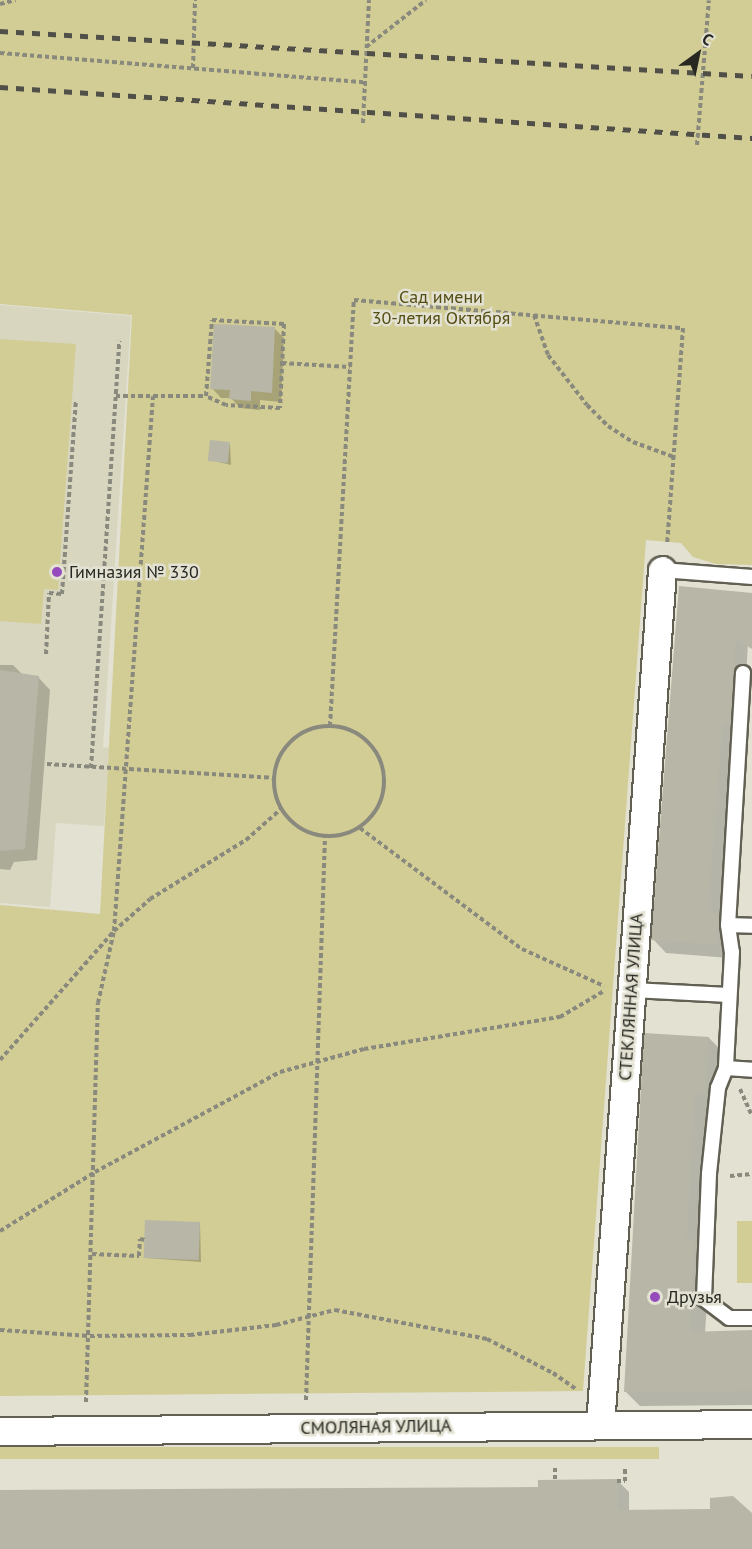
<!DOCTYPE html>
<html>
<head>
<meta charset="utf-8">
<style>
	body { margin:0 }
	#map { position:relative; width:752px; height:1549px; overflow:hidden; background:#e2e1d2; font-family:"PT Sans",sans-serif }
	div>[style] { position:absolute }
	.built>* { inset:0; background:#d8d6bf }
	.green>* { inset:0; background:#d2cc95; transform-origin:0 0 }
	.shadow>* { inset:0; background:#0003 }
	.building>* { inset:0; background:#b7b6a7; transform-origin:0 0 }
	.path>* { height:4px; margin-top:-2px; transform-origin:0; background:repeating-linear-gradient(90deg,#89897e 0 4.5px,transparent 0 7.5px) }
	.path>.ring { margin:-2px; padding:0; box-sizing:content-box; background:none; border:4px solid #89897e; border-radius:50% }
	.roads { filter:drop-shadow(2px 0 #616053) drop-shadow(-2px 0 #616053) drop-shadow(0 2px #616053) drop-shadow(0 -2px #616053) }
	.lane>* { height:14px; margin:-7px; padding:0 7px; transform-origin:7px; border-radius:7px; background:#fff }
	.street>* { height:27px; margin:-13.5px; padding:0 13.5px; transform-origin:13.5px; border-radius:13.5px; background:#fff }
	.rail>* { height:4.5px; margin-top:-2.25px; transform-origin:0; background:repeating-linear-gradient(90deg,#505048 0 8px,transparent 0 16px) }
	.dots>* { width:16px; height:16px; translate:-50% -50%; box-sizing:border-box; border:3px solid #e2e1d2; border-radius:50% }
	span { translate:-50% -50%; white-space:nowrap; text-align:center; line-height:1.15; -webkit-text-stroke:5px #e2e1d2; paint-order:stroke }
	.park-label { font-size:18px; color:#534d12 }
	.poi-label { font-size:18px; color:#282822 }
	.left { translate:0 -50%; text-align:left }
	.street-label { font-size:18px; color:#282822 }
	.north { position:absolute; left:668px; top:24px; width:60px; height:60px; -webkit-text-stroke:4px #e2e1d2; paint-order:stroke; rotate:33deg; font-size:16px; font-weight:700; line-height:24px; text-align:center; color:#282822 }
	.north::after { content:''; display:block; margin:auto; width:21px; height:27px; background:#282822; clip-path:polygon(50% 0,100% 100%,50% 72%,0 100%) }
</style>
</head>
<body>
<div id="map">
	<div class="built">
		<i style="clip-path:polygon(0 305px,131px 316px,103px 747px,109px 748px,104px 826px,56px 823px,50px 907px,0 903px)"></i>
	</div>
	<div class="green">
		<i style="clip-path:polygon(0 0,752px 0,752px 565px,716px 564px,693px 557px,681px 543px,646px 540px,583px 1391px,0 1396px,0 905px,100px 914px,132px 315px,0 304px)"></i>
		<i style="clip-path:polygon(0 339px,76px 344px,58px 590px,44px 589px,41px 624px,0 621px)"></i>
		<i style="left:737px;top:1221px;width:15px;height:62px"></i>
		<i style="left:659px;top:1447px;width:12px;height:659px;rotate:90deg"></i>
	</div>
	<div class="shadow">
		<i style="clip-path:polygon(275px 329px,284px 338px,281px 402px,260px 400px,260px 410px,240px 408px,231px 398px,221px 398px,212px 388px)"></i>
		<i style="clip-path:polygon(230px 444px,231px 465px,210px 460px)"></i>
		<i style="clip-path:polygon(681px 588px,750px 608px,730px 958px,666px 953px,653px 939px)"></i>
		<i style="clip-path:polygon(0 665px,13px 665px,23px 675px,38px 677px,50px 690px,37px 860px,14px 862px,10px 870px,0 869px)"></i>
		<i style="clip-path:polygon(646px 1035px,709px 1038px,724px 1053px,705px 1333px,752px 1332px,752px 1405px,640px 1406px,625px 1391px)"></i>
		<i style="clip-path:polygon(200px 1223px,201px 1262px,146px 1258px)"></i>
		<i style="clip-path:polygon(617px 1480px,629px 1492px,629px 1511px,752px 1515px,752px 1549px,0 1549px,0 1492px,539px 1488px)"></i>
	</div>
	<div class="building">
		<i style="clip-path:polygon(214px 324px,275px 327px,272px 393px,251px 391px,251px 401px,229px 399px,230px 390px,210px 389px)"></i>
		<i style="left:210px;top:440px;width:20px;height:21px;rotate:6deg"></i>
		<i style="clip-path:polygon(679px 586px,752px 593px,752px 649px,736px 639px,731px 724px,723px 724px,708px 911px,719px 912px,717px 945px,651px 940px)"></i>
		<i style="clip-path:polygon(0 670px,39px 676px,25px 849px,0 851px)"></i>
		<i style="clip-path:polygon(644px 1033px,709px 1037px,706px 1094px,695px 1093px,687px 1239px,695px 1239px,690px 1332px,752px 1330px,752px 1391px,624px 1392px)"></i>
		<i style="left:145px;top:1220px;width:55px;height:38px;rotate:2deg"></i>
		<i style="clip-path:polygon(617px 1479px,618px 1510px,710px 1509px,710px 1498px,733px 1496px,752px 1513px,752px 1549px,0 1549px,0 1490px,538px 1487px,538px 1480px)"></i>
	</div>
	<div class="path">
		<i style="left:0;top:4px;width:16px;rotate:-14deg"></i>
		<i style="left:366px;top:47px;width:76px;rotate:-38.1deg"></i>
		<i style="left:0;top:53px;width:365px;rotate:4.6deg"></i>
		<i style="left:193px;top:68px;width:68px;rotate:-88.3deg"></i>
		<i style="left:363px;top:123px;width:123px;rotate:-87.2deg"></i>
		<i style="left:697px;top:145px;width:145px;rotate:-85.3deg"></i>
		<i style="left:534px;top:315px;width:42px;rotate:70.7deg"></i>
		<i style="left:548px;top:355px;width:63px;rotate:52deg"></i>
		<i style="left:587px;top:405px;width:30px;rotate:45deg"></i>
		<i style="left:608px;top:426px;width:30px;rotate:33deg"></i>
		<i style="left:633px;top:442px;width:44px;rotate:20.1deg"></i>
		<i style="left:212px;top:320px;width:72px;rotate:3.2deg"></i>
		<i style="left:284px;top:324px;width:84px;rotate:92.7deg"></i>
		<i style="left:280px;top:408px;width:54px;rotate:-176.8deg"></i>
		<i style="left:226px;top:405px;width:22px;rotate:-156deg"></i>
		<i style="left:206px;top:396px;width:76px;rotate:-85.5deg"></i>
		<i style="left:282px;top:363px;width:68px;rotate:3.4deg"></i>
		<i style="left:116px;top:396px;width:90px"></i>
		<i style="left:46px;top:654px;width:61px;rotate:-87.2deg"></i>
		<i style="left:49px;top:593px;width:13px;rotate:4deg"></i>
		<i style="left:62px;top:594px;width:194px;rotate:-85.9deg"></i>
		<i class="ring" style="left:274px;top:726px;width:106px;height:106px"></i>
		<i style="left:330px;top:726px;width:427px;rotate:-86.8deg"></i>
		<i style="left:354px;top:300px;width:330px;rotate:4.9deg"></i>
		<i style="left:683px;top:328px;width:217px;rotate:94.2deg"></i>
		<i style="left:47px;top:764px;width:227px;rotate:3.5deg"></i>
		<i style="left:91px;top:768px;width:428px;rotate:-86.2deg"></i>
		<i style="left:360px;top:828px;width:202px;rotate:36.8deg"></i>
		<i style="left:522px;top:949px;width:90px;rotate:24.3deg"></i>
		<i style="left:0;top:1060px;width:172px;rotate:-48.5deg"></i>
		<i style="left:114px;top:931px;width:48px;rotate:-41.6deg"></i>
		<i style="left:150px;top:899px;width:113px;rotate:-31.6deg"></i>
		<i style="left:246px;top:840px;width:47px;rotate:-41.5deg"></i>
		<i style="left:740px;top:1089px;width:30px;rotate:66deg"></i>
		<i style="left:730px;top:1176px;width:22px;rotate:-5deg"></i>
		<i style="left:0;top:1231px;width:112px;rotate:-31.8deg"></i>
		<i style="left:95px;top:1172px;width:210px;rotate:-28.4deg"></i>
		<i style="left:280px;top:1072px;width:87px;rotate:-15.3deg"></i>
		<i style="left:364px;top:1049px;width:199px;rotate:-9.3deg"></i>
		<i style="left:560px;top:1017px;width:51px;rotate:-30.6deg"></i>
		<i style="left:92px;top:1254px;width:47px;rotate:2.4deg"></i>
		<i style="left:139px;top:1256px;width:17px;rotate:-87deg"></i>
		<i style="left:140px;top:1239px;width:5px;rotate:11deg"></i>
		<i style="left:0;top:1330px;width:90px;rotate:3.8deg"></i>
		<i style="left:90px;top:1336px;width:100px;rotate:-0.6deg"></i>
		<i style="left:190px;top:1335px;width:87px;rotate:-6.6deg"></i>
		<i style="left:276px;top:1325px;width:61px;rotate:-14.3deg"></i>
		<i style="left:335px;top:1310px;width:155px;rotate:10.8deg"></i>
		<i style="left:487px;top:1339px;width:74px;rotate:27.3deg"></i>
		<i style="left:553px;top:1373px;width:29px;rotate:35deg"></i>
		<i style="left:306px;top:1400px;width:564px;rotate:-88.07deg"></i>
		<i style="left:86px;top:1402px;width:399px;rotate:-88.3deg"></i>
		<i style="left:98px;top:1003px;width:74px;rotate:-77.5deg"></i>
		<i style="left:114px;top:931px;width:536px;rotate:-85.83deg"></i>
		<i style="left:555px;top:1479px;width:11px;rotate:-90deg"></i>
		<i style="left:617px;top:1481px;width:8px"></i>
		<i style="left:625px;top:1481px;width:14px;rotate:-90deg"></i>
	</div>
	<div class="roads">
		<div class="lane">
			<i style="left:662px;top:570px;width:90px;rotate:4.4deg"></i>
			<i style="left:743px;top:673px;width:252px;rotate:93.4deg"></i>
			<i style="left:728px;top:925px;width:27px;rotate:82deg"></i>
			<i style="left:732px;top:952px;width:116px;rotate:93deg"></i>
			<i style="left:726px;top:1068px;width:22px;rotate:112deg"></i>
			<i style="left:718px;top:1088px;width:86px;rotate:96deg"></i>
			<i style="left:709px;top:1174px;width:125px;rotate:92.3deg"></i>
			<i style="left:704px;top:1299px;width:31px;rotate:37deg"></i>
			<i style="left:729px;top:1318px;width:23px"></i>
			<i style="left:728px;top:925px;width:24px;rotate:2deg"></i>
			<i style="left:632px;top:990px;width:97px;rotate:3deg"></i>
			<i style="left:726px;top:1068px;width:26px;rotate:4deg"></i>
		</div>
		<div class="street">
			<i style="left:600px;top:1425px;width:857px;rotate:-85.85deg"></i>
			<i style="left:0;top:1431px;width:752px;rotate:-0.53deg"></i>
		</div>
	</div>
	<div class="rail">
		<i style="left:0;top:31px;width:753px;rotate:3.42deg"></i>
		<i style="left:0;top:87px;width:754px;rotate:3.88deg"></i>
	</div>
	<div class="dots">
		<i style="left:57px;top:572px;background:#964bbd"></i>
		<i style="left:655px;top:1297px;background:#964bbd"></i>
	</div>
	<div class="park-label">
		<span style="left:441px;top:308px">Сад имени<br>30-летия Октября</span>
	</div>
	<div class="poi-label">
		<span class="left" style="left:69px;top:572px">Гимназия № 330</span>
		<span class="left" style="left:667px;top:1297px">Друзья</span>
	</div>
	<div class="street-label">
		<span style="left:631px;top:997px;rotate:-86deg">СТЕКЛЯННАЯ УЛИЦА</span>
		<span style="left:376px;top:1427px;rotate:-1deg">СМОЛЯНАЯ УЛИЦА</span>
	</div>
	<div class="north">С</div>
</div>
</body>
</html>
